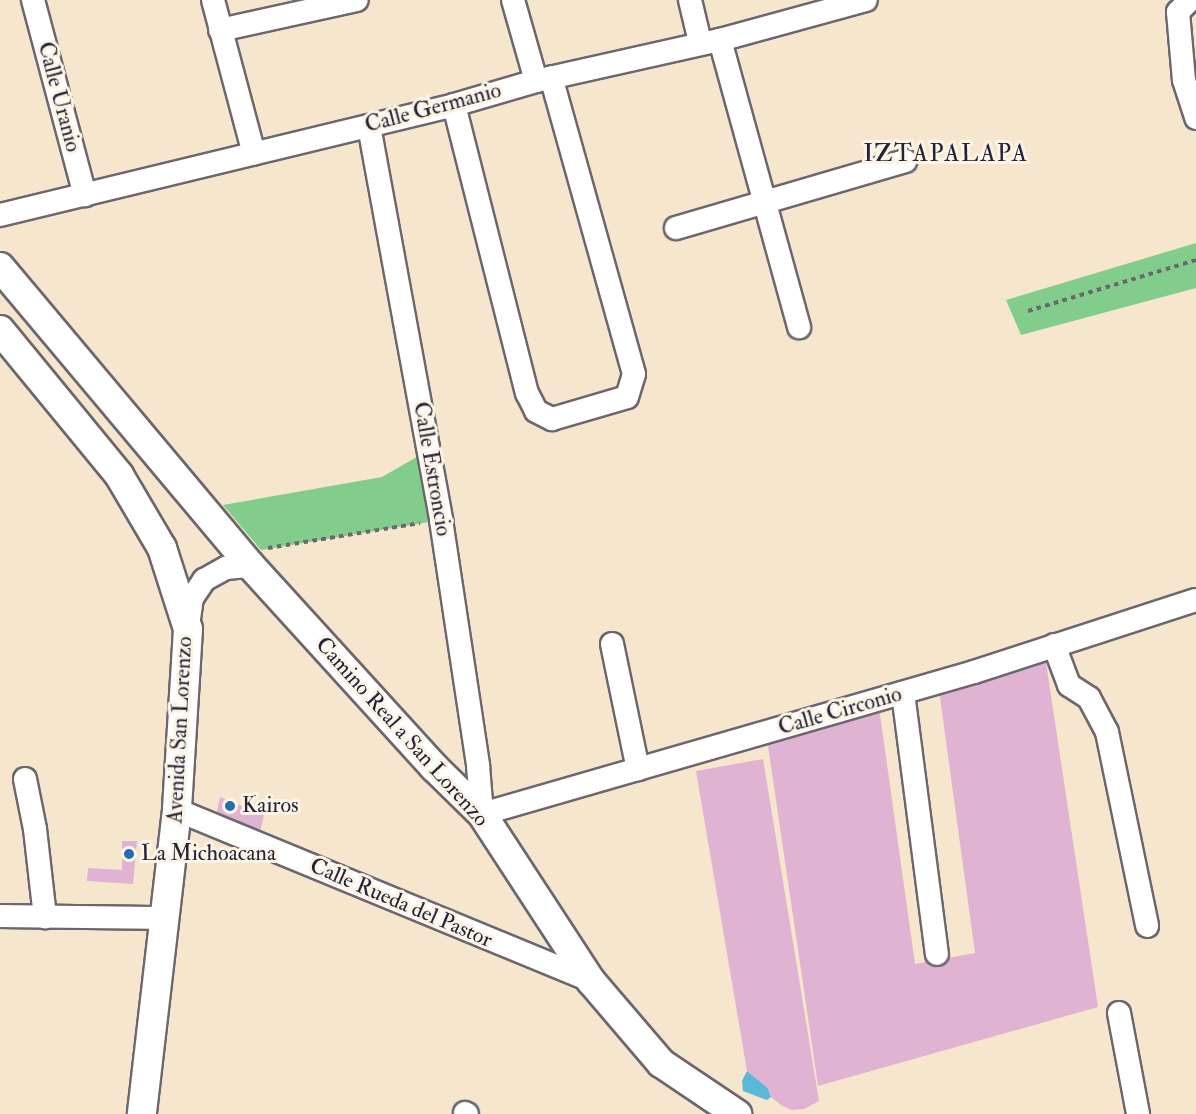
<!DOCTYPE html>
<html>
<head>
<meta charset="utf-8">
<style>
	body { margin:0 }
	#map { position:relative; width:1196px; height:1114px; overflow:hidden; background:#f6e6cd; font-family:"IM FELL Double Pica",serif }
	div>[style] { position:absolute }
	.green>* { inset:0; background:#82cd8b }
	.water>* { inset:0; background:#5ab9d8 }
	.building>* { inset:0; background:#e0b3d2 }
	.path>* { height:4px; margin-top:-2px; transform-origin:0; background:repeating-linear-gradient(90deg,#6c676e 0 4.5px,transparent 0 9px) }
	.roads { filter:drop-shadow(2px 0 #6c676e) drop-shadow(-2px 0 #6c676e) drop-shadow(0 2px #6c676e) drop-shadow(0 -2px #6c676e) }
	.minor>* { height:22px; margin:-11px; padding:0 11px; transform-origin:11px; border-radius:11px; background:#fff }
	.major>* { height:28px; margin:-14px; padding:0 14px; transform-origin:14px; border-radius:14px; background:#fff }
	.dots>* { width:16px; height:16px; translate:-50% -50%; box-sizing:border-box; border:3px solid #fcf5e5; border-radius:50% }
	span { translate:-50% -50%; white-space:nowrap; text-align:center; line-height:1.15; -webkit-text-stroke:6px #fcf5e5; paint-order:stroke }
	.street-label { font-size:22px; color:#22223b }
	.poi-label { font-size:22px; color:#22223b }
	.left { translate:0 -50%; text-align:left }
	.neighbourhood-label { font-size:24px; color:#22223b; letter-spacing:1.5px }
</style>
</head>
<body>
<div id="map">
	<div class="green">
		<i style="clip-path:polygon(1196px 243px,1196px 288px,1021px 335px,1006px 300px)"></i>
		<i style="clip-path:polygon(429px 450px,441px 520px,261px 550px,223px 505px,382px 477px)"></i>
	</div>
	<div class="water">
		<i style="clip-path:polygon(747px 1071px,768px 1088px,771px 1097px,767px 1100px,743px 1091px,742px 1081px)"></i>
	</div>
	<div class="building">
		<i style="clip-path:polygon(1045px 656px,1098px 1007px,818px 1086px,767px 739px,879px 707px,915px 964px,975px 953px,939px 690px)"></i>
		<i style="clip-path:polygon(763px 759px,819px 1101px,804px 1109px,791px 1110px,781px 1105px,771px 1097px,768px 1088px,747px 1071px,696px 771px)"></i>
		<i style="clip-path:polygon(220px 797px,264px 815px,260px 832px,216px 816px)"></i>
		<i style="clip-path:polygon(122px 841px,137px 841px,133px 884px,87px 881px,88px 868px,122px 870px)"></i>
	</div>
	<div class="path">
		<i style="left:1028px;top:311px;width:176px;rotate:-16.9deg"></i>
		<i style="left:268px;top:548px;width:154px;rotate:-9.3deg"></i>
	</div>
	<div class="roads">
		<div class="minor">
			<i style="left:33px;top:0;width:202px;rotate:75.1deg"></i>
			<i style="left:213px;top:0;width:159px;rotate:75.1deg"></i>
			<i style="left:513px;top:0;width:84px;rotate:74.1deg"></i>
			<i style="left:690px;top:0;width:43px;rotate:76.6deg"></i>
			<i style="left:1190px;top:0;width:17px;rotate:135deg"></i>
			<i style="left:1178px;top:12px;width:68px;rotate:85deg"></i>
			<i style="left:1184px;top:80px;width:40px;rotate:72deg"></i>
			<i style="left:220px;top:30px;width:140px;rotate:-12.4deg"></i>
			<i style="left:720px;top:40px;width:298px;rotate:74.6deg"></i>
			<i style="left:454px;top:105px;width:297px;rotate:75.8deg"></i>
			<i style="left:527px;top:393px;width:20px;rotate:63deg"></i>
			<i style="left:536px;top:411px;width:18px;rotate:27deg"></i>
			<i style="left:552px;top:419px;width:78px;rotate:-16.3deg"></i>
			<i style="left:627px;top:397px;width:24px;rotate:-73deg"></i>
			<i style="left:634px;top:374px;width:308px;rotate:-105.6deg"></i>
			<i style="left:369px;top:126px;width:401px;rotate:79.6deg"></i>
			<i style="left:441px;top:520px;width:249px;rotate:81.4deg"></i>
			<i style="left:478px;top:766px;width:48px;rotate:85.2deg"></i>
			<i style="left:482px;top:814px;width:512px;rotate:-16.1deg"></i>
			<i style="left:974px;top:672px;width:233px;rotate:-18deg"></i>
			<i style="left:0;top:215px;width:467px;rotate:-13.6deg"></i>
			<i style="left:454px;top:105px;width:85px;rotate:-16.3deg"></i>
			<i style="left:536px;top:81px;width:189px;rotate:-12.6deg"></i>
			<i style="left:720px;top:40px;width:151px;rotate:-15.3deg"></i>
			<i style="left:676px;top:228px;width:239px;rotate:-16.3deg"></i>
			<i style="left:188px;top:626px;width:28px;rotate:-82deg"></i>
			<i style="left:192px;top:598px;width:22px;rotate:-56deg"></i>
			<i style="left:204px;top:580px;width:25px;rotate:-29deg"></i>
			<i style="left:226px;top:568px;width:25px;rotate:-5deg"></i>
			<i style="left:612px;top:644px;width:128px;rotate:78.3deg"></i>
			<i style="left:1054px;top:645px;width:43px;rotate:69.4deg"></i>
			<i style="left:1069px;top:685px;width:24px;rotate:33deg"></i>
			<i style="left:1089px;top:698px;width:38px;rotate:62deg"></i>
			<i style="left:1107px;top:732px;width:198px;rotate:78.3deg"></i>
			<i style="left:903px;top:693px;width:263px;rotate:82.6deg"></i>
			<i style="left:25px;top:779px;width:51px;rotate:78.7deg"></i>
			<i style="left:35px;top:829px;width:89px;rotate:83.5deg"></i>
			<i style="left:177px;top:810px;width:448px;rotate:22.4deg"></i>
			<i style="left:0;top:916px;width:163px;rotate:0.7deg"></i>
			<i style="left:1119px;top:1013px;width:103px;rotate:79.3deg"></i>
			<i style="left:465px;top:1113px;width:2px;rotate:27deg"></i>
		</div>
		<div class="major">
			<i style="left:0;top:267px;width:390px;rotate:50deg"></i>
			<i style="left:251px;top:566px;width:272px;rotate:47.7deg"></i>
			<i style="left:434px;top:767px;width:67px;rotate:44.4deg"></i>
			<i style="left:482px;top:814px;width:199px;rotate:56.9deg"></i>
			<i style="left:591px;top:981px;width:108px;rotate:49.5deg"></i>
			<i style="left:661px;top:1063px;width:92px;rotate:33.9deg"></i>
			<i style="left:0;top:330px;width:188px;rotate:50.6deg"></i>
			<i style="left:119px;top:475px;width:85px;rotate:59.5deg"></i>
			<i style="left:162px;top:548px;width:85px;rotate:72.2deg"></i>
			<i style="left:188px;top:629px;width:181px;rotate:93.5deg"></i>
			<i style="left:177px;top:810px;width:306px;rotate:96.6deg"></i>
		</div>
	</div>
	<div class="dots">
		<i style="left:230px;top:806px;background:#1f6fb2"></i>
		<i style="left:129px;top:854px;background:#1f6fb2"></i>
	</div>
	<div class="street-label">
		<span style="left:59px;top:97px;rotate:75deg">Calle Uranio</span>
		<span style="left:433px;top:108px;rotate:-15deg">Calle Germanio</span>
		<span style="left:432px;top:469px;rotate:80deg">Calle Estroncio</span>
		<span style="left:840px;top:711px;rotate:-16deg">Calle Circonio</span>
		<span style="left:180px;top:730px;rotate:-87deg">Avenida San Lorenzo</span>
		<span style="left:402px;top:732px;rotate:48deg">Camino Real a San Lorenzo</span>
		<span style="left:401px;top:903px;rotate:23deg">Calle Rueda del Pastor</span>
	</div>
	<div class="poi-label">
		<span class="left" style="left:242px;top:806px">Kairos</span>
		<span class="left" style="left:141px;top:854px">La Michoacana</span>
	</div>
	<div class="neighbourhood-label">
		<span style="left:946px;top:154px">IZTAPALAPA</span>
	</div>
</div>
</body>
</html>
